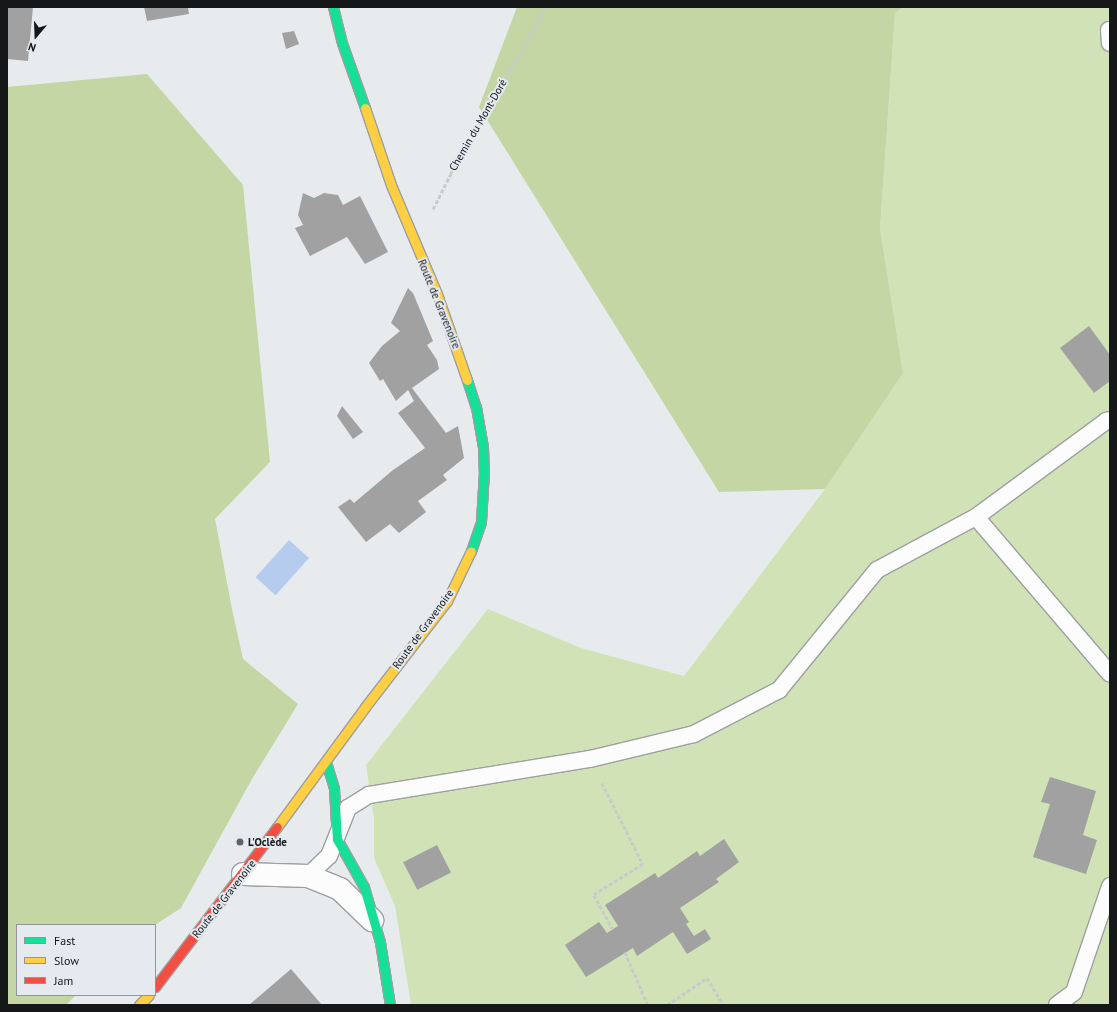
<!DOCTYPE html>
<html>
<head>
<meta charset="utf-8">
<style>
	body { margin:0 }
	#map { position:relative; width:1117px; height:1012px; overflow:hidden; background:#e8ebee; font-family:"PT Sans",sans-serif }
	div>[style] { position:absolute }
	.green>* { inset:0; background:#d1e3b6 }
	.forest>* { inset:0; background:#c3d6a4 }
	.water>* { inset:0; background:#b6ccef; transform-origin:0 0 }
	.building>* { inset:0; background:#a1a1a2; transform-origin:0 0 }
	.path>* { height:2.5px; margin-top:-1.25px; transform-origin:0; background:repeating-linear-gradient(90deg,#c9cacb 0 4px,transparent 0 6px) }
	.roads { filter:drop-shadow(1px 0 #9d9fa1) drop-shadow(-1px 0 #9d9fa1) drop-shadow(0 1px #9d9fa1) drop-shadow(0 -1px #9d9fa1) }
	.lane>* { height:16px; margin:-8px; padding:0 8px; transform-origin:8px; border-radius:8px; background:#fcfcfc }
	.street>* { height:22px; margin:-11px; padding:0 11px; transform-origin:11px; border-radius:11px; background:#fcfcfc }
	.fast>* { height:9px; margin:-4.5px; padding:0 4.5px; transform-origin:4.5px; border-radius:4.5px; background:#16e098 }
	.slow>* { height:9px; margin:-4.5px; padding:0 4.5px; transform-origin:4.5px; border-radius:4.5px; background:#ffcf43 }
	.jam>* { height:9px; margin:-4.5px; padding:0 4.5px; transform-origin:4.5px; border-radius:4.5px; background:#f24e42 }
	.dots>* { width:11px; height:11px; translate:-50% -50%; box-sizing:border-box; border:2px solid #e5eaf1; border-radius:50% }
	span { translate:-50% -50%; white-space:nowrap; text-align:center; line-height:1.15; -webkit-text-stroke:4px #e5eaf1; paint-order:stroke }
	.street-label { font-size:11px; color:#151719 }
	.poi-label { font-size:11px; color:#151719; font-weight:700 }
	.left { translate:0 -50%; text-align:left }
	.frame { position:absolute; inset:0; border:8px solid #151719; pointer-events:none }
	.legend { position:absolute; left:16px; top:924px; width:140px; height:72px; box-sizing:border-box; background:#e5eaf1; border:1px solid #92969b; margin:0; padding:5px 7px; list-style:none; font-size:12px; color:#151719 }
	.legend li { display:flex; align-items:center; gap:8px; height:20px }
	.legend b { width:20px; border:1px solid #92969b }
	.north { position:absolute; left:16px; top:16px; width:40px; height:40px; -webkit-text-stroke:3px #e5eaf1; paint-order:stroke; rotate:199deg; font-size:11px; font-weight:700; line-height:16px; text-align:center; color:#151719 }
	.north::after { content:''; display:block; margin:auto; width:14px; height:18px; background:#151719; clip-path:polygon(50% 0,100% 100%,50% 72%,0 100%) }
</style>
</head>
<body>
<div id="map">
	<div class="green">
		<i style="clip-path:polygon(903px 7px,1110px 7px,1110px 1005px,411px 1005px,395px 906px,374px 858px,374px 819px,366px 765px,488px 609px,581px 648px,684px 676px,825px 489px,903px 373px,880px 229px,895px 13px)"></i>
	</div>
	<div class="forest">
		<i style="clip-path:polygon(517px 7px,903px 7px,895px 13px,880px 229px,903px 373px,825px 489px,719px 492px,479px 107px)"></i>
		<i style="clip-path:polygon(147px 74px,243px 185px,270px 462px,215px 519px,232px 609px,243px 659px,298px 704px,252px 779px,181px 908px,155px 925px,17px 925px,17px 995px,76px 995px,66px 1005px,7px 1005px,7px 87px)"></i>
	</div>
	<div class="water">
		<i style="left:289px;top:540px;width:27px;height:50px;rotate:42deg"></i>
	</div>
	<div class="building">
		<i style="clip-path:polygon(7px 7px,33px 7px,28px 61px,7px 59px)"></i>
		<i style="clip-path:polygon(144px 7px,188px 7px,189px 14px,147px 21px)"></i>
		<i style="clip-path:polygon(294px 31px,299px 44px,286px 49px,282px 33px)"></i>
		<i style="clip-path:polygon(303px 193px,314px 198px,324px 193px,338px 195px,343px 205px,360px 196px,388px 252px,365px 264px,347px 237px,310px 256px,295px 228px,303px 225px,298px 215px)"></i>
		<i style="clip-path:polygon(408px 288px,413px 293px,433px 341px,427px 345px,437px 360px,439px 369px,412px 388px,446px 433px,458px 426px,464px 458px,443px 475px,447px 480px,418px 501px,426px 512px,399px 533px,390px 524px,366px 542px,338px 507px,350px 499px,354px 503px,393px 470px,425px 448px,398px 413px,414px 401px,408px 390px,396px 401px,383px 379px,380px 381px,369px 363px,382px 346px,400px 331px,391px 323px)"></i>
		<i style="clip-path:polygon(1089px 326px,1110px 355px,1110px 381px,1094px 393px,1060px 348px)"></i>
		<i style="clip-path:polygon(342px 406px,363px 432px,353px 439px,337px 416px)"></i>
		<i style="clip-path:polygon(1050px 777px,1096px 791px,1083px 835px,1097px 840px,1086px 874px,1033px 857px,1050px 804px,1041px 802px)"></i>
		<i style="clip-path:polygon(724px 839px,739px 862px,716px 879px,719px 882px,680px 908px,689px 922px,686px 924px,694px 936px,705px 929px,711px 939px,687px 954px,673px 932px,637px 956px,633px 948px,586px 977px,565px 945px,599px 922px,607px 933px,618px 926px,605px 905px,655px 873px,658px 878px,697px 851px,700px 856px)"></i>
		<i style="left:437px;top:845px;width:31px;height:38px;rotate:63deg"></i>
		<i style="clip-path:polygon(291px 969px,322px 1005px,249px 1005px)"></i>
	</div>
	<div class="path">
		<i style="left:433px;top:209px;width:40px;rotate:-63.4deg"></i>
		<i style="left:451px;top:173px;width:191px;rotate:-60.2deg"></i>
		<i style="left:602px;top:783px;width:91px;rotate:63.2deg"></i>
		<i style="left:643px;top:864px;width:58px;rotate:147.7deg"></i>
		<i style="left:594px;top:895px;width:39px;rotate:61deg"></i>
		<i style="left:625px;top:952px;width:58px;rotate:66.5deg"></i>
		<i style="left:667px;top:1005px;width:48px;rotate:-34deg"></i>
		<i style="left:707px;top:978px;width:32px;rotate:58deg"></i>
	</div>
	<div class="roads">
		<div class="lane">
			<i style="left:1109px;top:30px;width:13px;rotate:86deg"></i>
			<i style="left:976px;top:517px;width:162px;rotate:-36.4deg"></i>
			<i style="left:1106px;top:421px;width:4px;rotate:-14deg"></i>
			<i style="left:308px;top:876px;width:29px;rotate:-44deg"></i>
			<i style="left:329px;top:856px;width:52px;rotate:-68.4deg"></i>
			<i style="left:348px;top:808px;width:25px;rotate:-32deg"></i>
			<i style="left:369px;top:795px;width:224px;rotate:-9.3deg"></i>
			<i style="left:590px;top:759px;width:107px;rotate:-13.5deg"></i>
			<i style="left:694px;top:734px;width:96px;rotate:-27.4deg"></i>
			<i style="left:779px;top:690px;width:155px;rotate:-50.8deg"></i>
			<i style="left:877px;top:570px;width:112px;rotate:-28.2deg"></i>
			<i style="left:976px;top:517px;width:206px;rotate:49.5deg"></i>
			<i style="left:1057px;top:1005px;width:21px;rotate:-37deg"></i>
			<i style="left:1074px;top:992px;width:112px;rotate:-71.2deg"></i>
		</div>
		<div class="street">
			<i style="left:243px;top:874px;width:65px;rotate:1.8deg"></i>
			<i style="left:308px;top:876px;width:35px;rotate:22deg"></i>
			<i style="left:340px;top:889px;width:45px;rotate:44.1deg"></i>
		</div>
		<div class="fast">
			<i style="left:333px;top:7px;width:37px;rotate:76deg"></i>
			<i style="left:342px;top:43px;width:69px;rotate:70.5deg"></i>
			<i style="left:467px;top:380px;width:28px;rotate:72deg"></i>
			<i style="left:476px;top:407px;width:41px;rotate:80.1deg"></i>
			<i style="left:483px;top:447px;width:24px;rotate:88deg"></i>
			<i style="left:484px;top:471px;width:51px;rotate:93.4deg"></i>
			<i style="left:481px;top:522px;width:31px;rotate:109deg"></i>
			<i style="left:326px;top:762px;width:28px;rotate:73deg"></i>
			<i style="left:334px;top:789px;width:50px;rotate:86.6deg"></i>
			<i style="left:337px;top:839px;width:55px;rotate:60.6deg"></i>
			<i style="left:364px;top:887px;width:57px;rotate:73.8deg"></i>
			<i style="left:380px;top:942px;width:64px;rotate:81deg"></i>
		</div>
		<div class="slow">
			<i style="left:365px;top:108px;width:81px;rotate:71.3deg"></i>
			<i style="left:391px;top:185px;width:118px;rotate:67.1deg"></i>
			<i style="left:437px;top:294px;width:91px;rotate:70.8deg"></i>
			<i style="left:277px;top:827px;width:149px;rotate:-53.7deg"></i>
			<i style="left:365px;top:707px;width:134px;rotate:-52.3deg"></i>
			<i style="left:447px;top:601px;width:55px;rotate:-64.4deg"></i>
			<i style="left:139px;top:1005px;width:14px;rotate:-45deg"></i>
		</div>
		<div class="jam">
			<i style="left:155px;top:987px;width:201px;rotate:-52.7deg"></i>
		</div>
	</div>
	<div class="dots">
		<i style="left:240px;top:842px;background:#5f6164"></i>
	</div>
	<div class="street-label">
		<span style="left:478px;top:125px;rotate:-60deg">Chemin du Mont-Doré</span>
		<span style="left:439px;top:304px;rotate:68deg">Route de Gravenoire</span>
		<span style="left:423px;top:629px;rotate:-54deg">Route de Gravenoire</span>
		<span style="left:224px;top:899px;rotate:-52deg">Route de Gravenoire</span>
	</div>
	<div class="poi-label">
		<span class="left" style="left:248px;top:842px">L'Oclède</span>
	</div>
	<div class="frame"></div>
	<ul class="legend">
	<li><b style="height:5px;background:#16e098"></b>Fast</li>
	<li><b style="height:5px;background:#ffcf43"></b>Slow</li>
	<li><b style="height:5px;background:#f24e42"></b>Jam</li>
	</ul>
	<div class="north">N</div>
</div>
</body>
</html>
